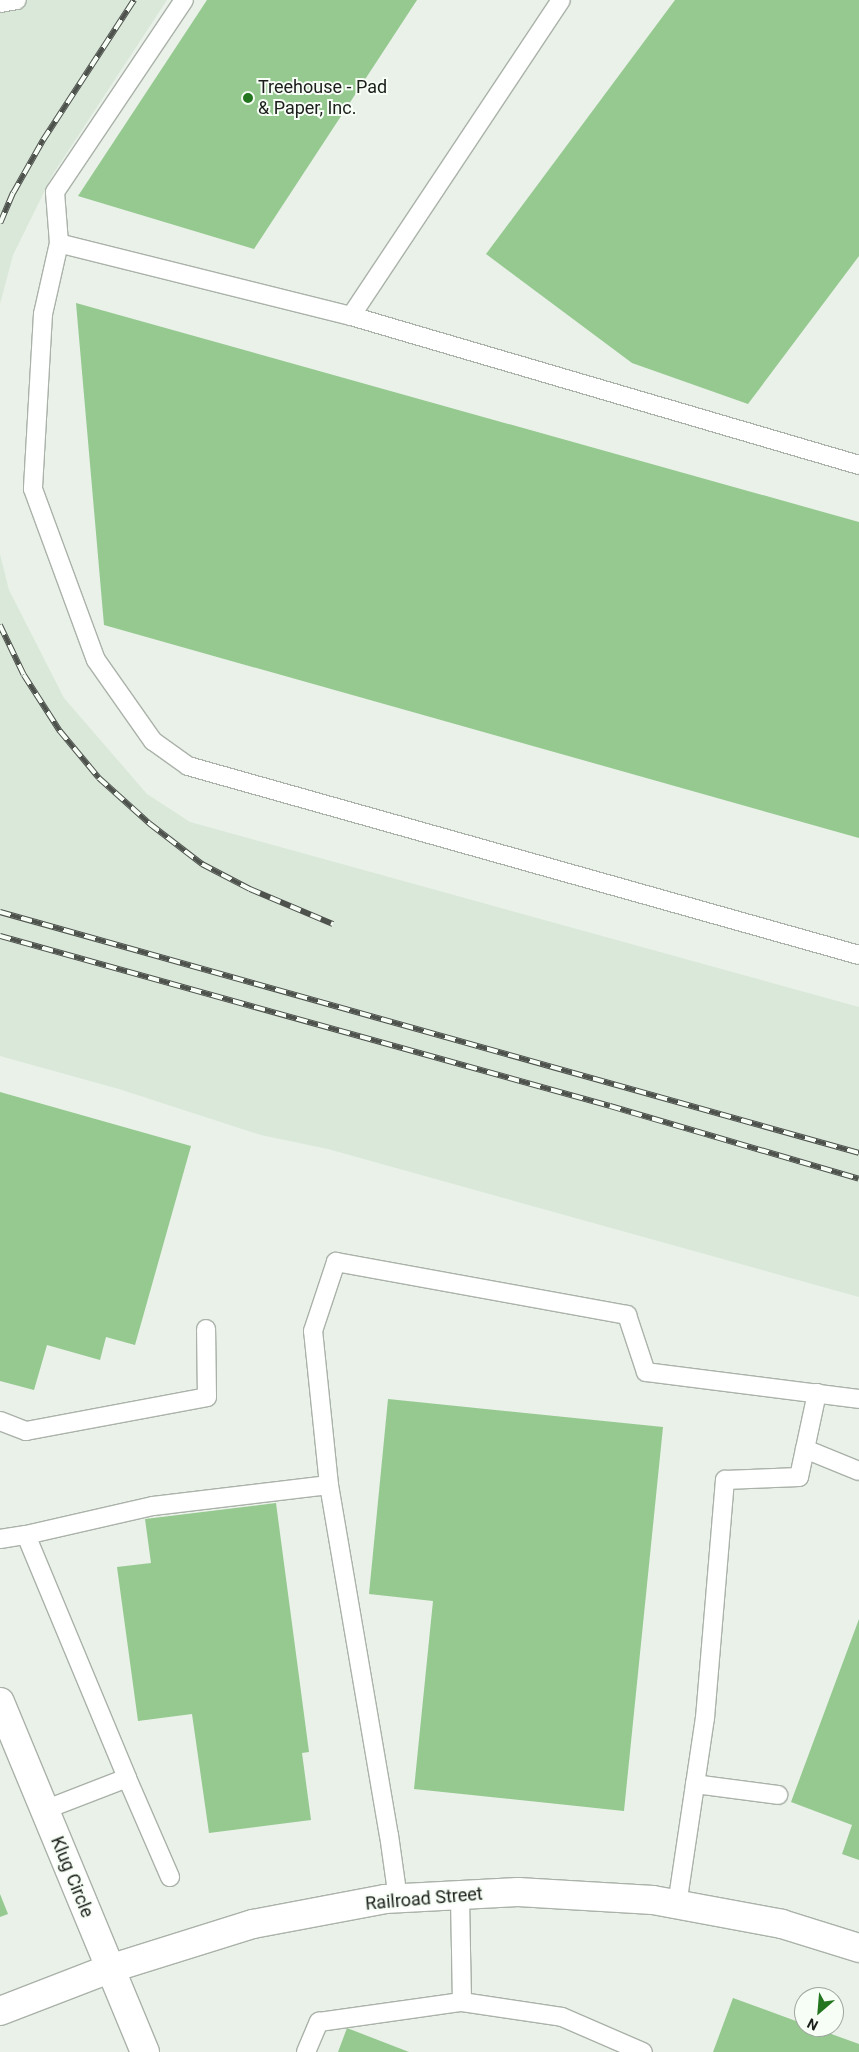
<!DOCTYPE html>
<html>
<head>
<meta charset="utf-8">
<style>
	body { margin:0 }
	#map { position:relative; width:859px; height:2052px; overflow:hidden; background:#e9f1e8; font-family:Roboto,sans-serif }
	div>[style] { position:absolute }
	.built>* { inset:0; background:#dae8d9 }
	.building>* { inset:0; background:#95c990 }
	.roads { filter:drop-shadow(1px 0 #aab2a9) drop-shadow(-1px 0 #aab2a9) drop-shadow(0 1px #aab2a9) drop-shadow(0 -1px #aab2a9) }
	.service>* { height:18px; margin:-9px; padding:0 9px; transform-origin:9px; border-radius:9px; background:#fff }
	.minor>* { height:28px; margin:-14px; padding:0 14px; transform-origin:14px; border-radius:14px; background:#fff }
	.secondary>* { height:28px; margin:-14px; padding:0 14px; transform-origin:14px; border-radius:14px; background:#fff }
	.rail>* { height:5.5px; margin-top:-2.75px; transform-origin:0; background:repeating-linear-gradient(90deg,#f6fef5 0 11px,#4e524d 0 22px); box-sizing:border-box; border-block:1px solid #4e524d }
	.dots>* { width:14px; height:14px; translate:-50% -50%; box-sizing:border-box; border:2px solid #f6fef5; border-radius:50% }
	span { translate:-50% -50%; white-space:nowrap; text-align:center; line-height:1.15; -webkit-text-stroke:4px #f6fef5; paint-order:stroke }
	.poi-label { font-size:18px; color:#1b1e1b }
	.left { translate:0 -50%; text-align:left }
	.street-label { font-size:18px; color:#1b1e1b }
	.north { position:absolute; left:794px; top:1987px; width:50px; height:50px; box-sizing:border-box; background:#f6fef5; border:1px solid #9ea49e; border-radius:50%; rotate:207deg; font-size:14px; font-weight:700; line-height:20px; text-align:center; color:#1b1e1b }
	.north::after { content:''; display:block; margin:auto; width:18px; height:22px; background:#23751f; clip-path:polygon(50% 0,100% 100%,50% 72%,0 100%) }
</style>
</head>
<body>
<div id="map">
	<div class="built">
		<i style="clip-path:polygon(0 0,167px 0,53px 174px,13px 255px,0 304px)"></i>
		<i style="clip-path:polygon(0 554px,9px 590px,64px 698px,147px 794px,190px 822px,859px 1007px,859px 1297px,328px 1149px,261px 1135px,119px 1089px,0 1056px)"></i>
	</div>
	<div class="building">
		<i style="clip-path:polygon(207px 0,417px 0,254px 249px,78px 196px)"></i>
		<i style="clip-path:polygon(675px 0,859px 0,859px 256px,748px 404px,632px 363px,486px 254px)"></i>
		<i style="clip-path:polygon(76px 303px,859px 522px,859px 838px,104px 625px)"></i>
		<i style="clip-path:polygon(0 1092px,191px 1146px,135px 1345px,106px 1337px,100px 1360px,47px 1345px,34px 1390px,0 1381px)"></i>
		<i style="clip-path:polygon(388px 1399px,663px 1427px,624px 1811px,414px 1789px,433px 1601px,369px 1594px)"></i>
		<i style="clip-path:polygon(276px 1503px,309px 1752px,302px 1753px,311px 1820px,209px 1833px,192px 1714px,138px 1721px,117px 1567px,151px 1563px,145px 1519px)"></i>
		<i style="clip-path:polygon(859px 1619px,859px 1860px,842px 1854px,852px 1825px,791px 1802px)"></i>
		<i style="clip-path:polygon(0 1894px,8px 1914px,0 1917px)"></i>
		<i style="clip-path:polygon(733px 1998px,804px 2024px,804px 2027px,812px 2027px,859px 2044px,859px 2052px,713px 2052px)"></i>
		<i style="clip-path:polygon(347px 2028px,409px 2052px,338px 2052px)"></i>
	</div>
	<div class="roads">
		<div class="service">
			<i style="left:0;top:3px;width:17px;rotate:-10deg"></i>
			<i style="left:59px;top:243px;width:51px;rotate:-94.5deg"></i>
			<i style="left:55px;top:192px;width:231px;rotate:-56.1deg"></i>
			<i style="left:351px;top:316px;width:379px;rotate:-56.4deg"></i>
			<i style="left:859px;top:465px;width:529px;rotate:-163.65deg"></i>
			<i style="left:351px;top:316px;width:301px;rotate:-166deg"></i>
			<i style="left:59px;top:243px;width:73px;rotate:102.7deg"></i>
			<i style="left:43px;top:314px;width:175px;rotate:93.3deg"></i>
			<i style="left:33px;top:489px;width:182px;rotate:69.8deg"></i>
			<i style="left:96px;top:660px;width:99px;rotate:54.9deg"></i>
			<i style="left:153px;top:741px;width:43px;rotate:35.5deg"></i>
			<i style="left:188px;top:766px;width:697px;rotate:15.73deg"></i>
			<i style="left:0;top:1421px;width:28px;rotate:21deg"></i>
			<i style="left:26px;top:1431px;width:184px;rotate:-10.6deg"></i>
			<i style="left:207px;top:1397px;width:68px;rotate:-90.8deg"></i>
			<i style="left:805px;top:1449px;width:58px;rotate:22.2deg"></i>
			<i style="left:329px;top:1485px;width:155px;rotate:-95.9deg"></i>
			<i style="left:313px;top:1331px;width:73px;rotate:-71.6deg"></i>
			<i style="left:336px;top:1262px;width:296px;rotate:10.3deg"></i>
			<i style="left:627px;top:1315px;width:60px;rotate:71.6deg"></i>
			<i style="left:646px;top:1372px;width:215px;rotate:7.2deg"></i>
			<i style="left:26px;top:1535px;width:130px;rotate:-12.9deg"></i>
			<i style="left:153px;top:1506px;width:177px;rotate:-6.8deg"></i>
			<i style="left:329px;top:1485px;width:355px;rotate:80.3deg"></i>
			<i style="left:389px;top:1835px;width:65px;rotate:82deg"></i>
			<i style="left:0;top:1539px;width:26px;rotate:-9deg"></i>
			<i style="left:26px;top:1535px;width:263px;rotate:67.4deg"></i>
			<i style="left:127px;top:1778px;width:89px;rotate:158.9deg"></i>
			<i style="left:127px;top:1778px;width:108px;rotate:66.5deg"></i>
			<i style="left:695px;top:1784px;width:84px;rotate:7.5deg"></i>
			<i style="left:677px;top:1905px;width:189px;rotate:-81.5deg"></i>
			<i style="left:705px;top:1718px;width:239px;rotate:-85.2deg"></i>
			<i style="left:725px;top:1480px;width:74px;rotate:-2.3deg"></i>
			<i style="left:799px;top:1477px;width:86px;rotate:-77.9deg"></i>
			<i style="left:462px;top:2002px;width:101px;rotate:8.5deg"></i>
			<i style="left:562px;top:2017px;width:88px;rotate:23.4deg"></i>
			<i style="left:306px;top:2052px;width:33px;rotate:-67deg"></i>
			<i style="left:319px;top:2022px;width:144px;rotate:-8deg"></i>
			<i style="left:462px;top:2002px;width:107px;rotate:-91.1deg"></i>
		</div>
		<div class="minor">
			<i style="left:0;top:1702px;width:379px;rotate:67.5deg"></i>
		</div>
		<div class="secondary">
			<i style="left:0;top:2011px;width:117px;rotate:-21.1deg"></i>
			<i style="left:109px;top:1969px;width:151px;rotate:-17.4deg"></i>
			<i style="left:253px;top:1924px;width:134px;rotate:-10.7deg"></i>
			<i style="left:385px;top:1899px;width:133px;rotate:-3deg"></i>
			<i style="left:518px;top:1892px;width:135px;rotate:3.4deg"></i>
			<i style="left:653px;top:1900px;width:131px;rotate:10.5deg"></i>
			<i style="left:782px;top:1924px;width:81px;rotate:17.3deg"></i>
		</div>
	</div>
	<div class="rail">
		<i style="left:0;top:223px;width:33px;rotate:-67deg"></i>
		<i style="left:13px;top:193px;width:61px;rotate:-60.5deg"></i>
		<i style="left:43px;top:140px;width:167px;rotate:-57deg"></i>
		<i style="left:0;top:625px;width:55px;rotate:64.4deg"></i>
		<i style="left:24px;top:675px;width:67px;rotate:57.3deg"></i>
		<i style="left:60px;top:731px;width:61px;rotate:50.3deg"></i>
		<i style="left:99px;top:778px;width:69px;rotate:42deg"></i>
		<i style="left:150px;top:824px;width:66px;rotate:37.6deg"></i>
		<i style="left:202px;top:864px;width:54px;rotate:27.5deg"></i>
		<i style="left:250px;top:889px;width:90px;rotate:22.9deg"></i>
		<i style="left:0;top:912px;width:892px;rotate:15.67deg"></i>
		<i style="left:0;top:936px;width:633px;rotate:15.57deg"></i>
		<i style="left:610px;top:1106px;width:259px;rotate:16.3deg"></i>
	</div>
	<div class="dots">
		<i style="left:248px;top:98px;background:#23751f"></i>
	</div>
	<div class="poi-label">
		<span class="left" style="left:258px;top:98px">Treehouse - Pad<br>&amp; Paper, Inc.</span>
	</div>
	<div class="street-label">
		<span style="left:72px;top:1877px;rotate:68deg">Klug Circle</span>
		<span style="left:424px;top:1899px;rotate:-5deg">Railroad Street</span>
	</div>
	<div class="north">N</div>
</div>
</body>
</html>
